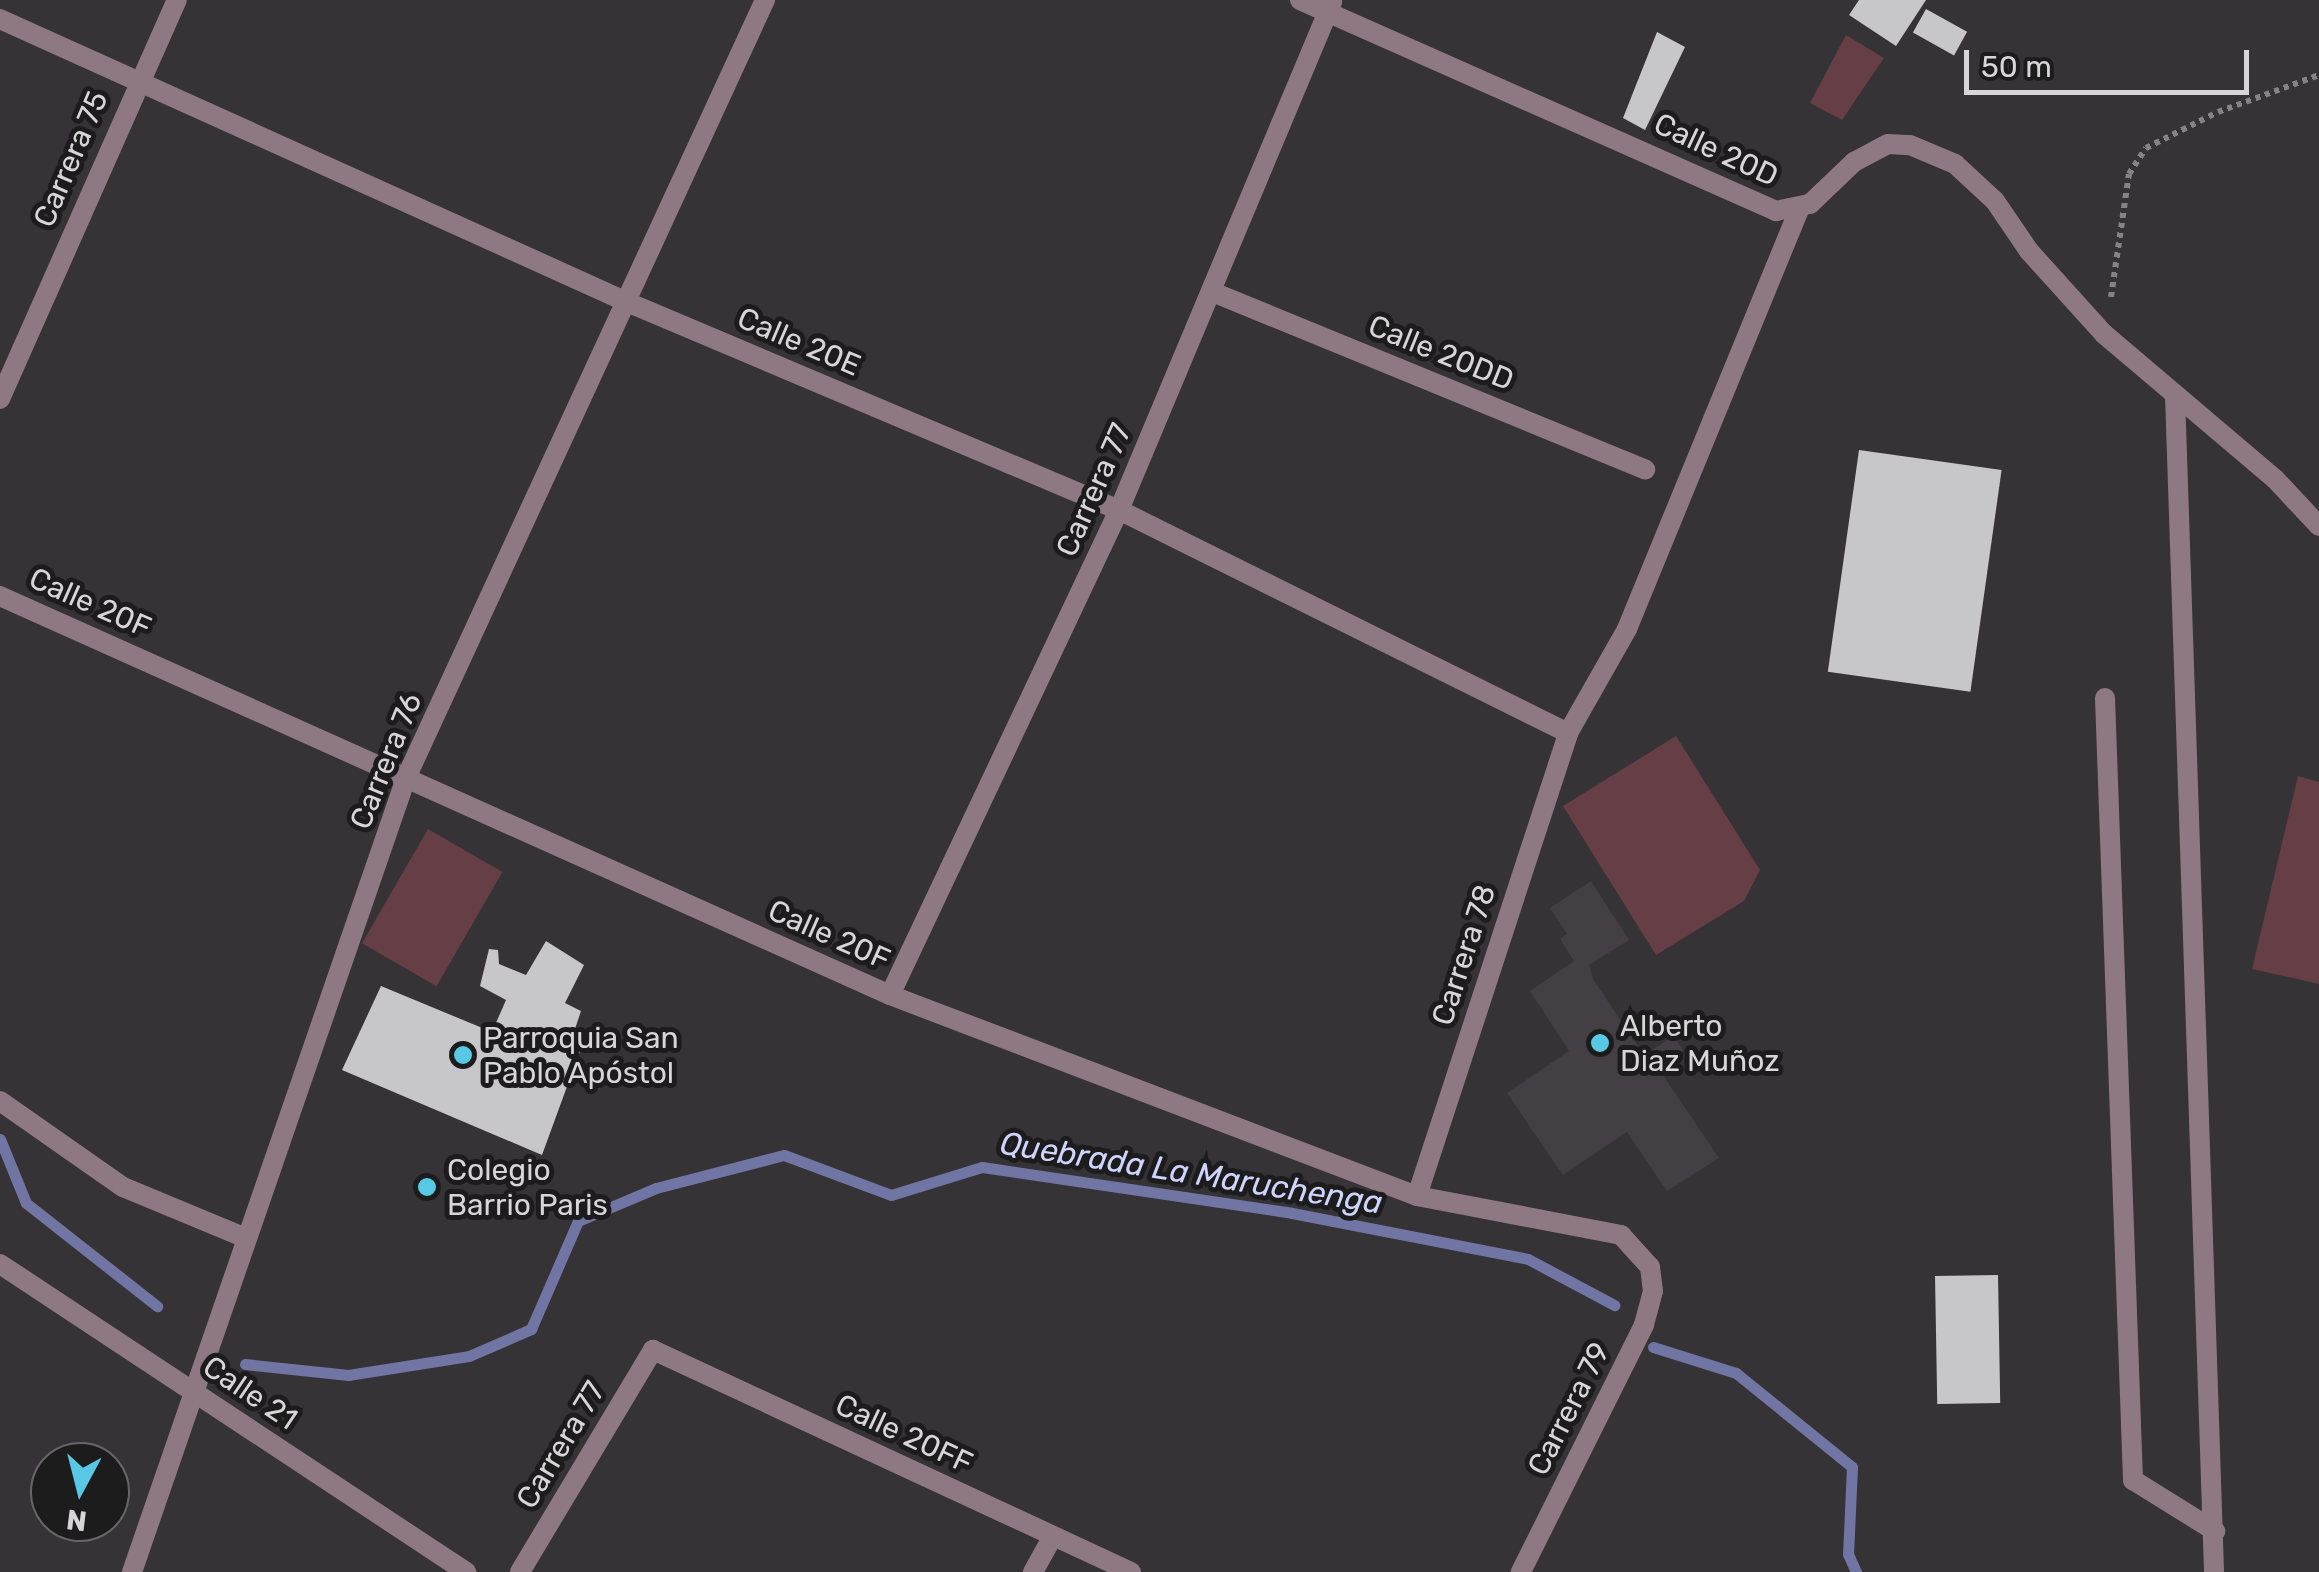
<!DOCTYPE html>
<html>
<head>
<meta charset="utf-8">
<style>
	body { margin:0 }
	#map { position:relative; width:2319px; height:1572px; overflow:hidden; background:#363336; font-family:Rubik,sans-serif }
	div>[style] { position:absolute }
	.built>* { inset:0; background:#443e45 }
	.green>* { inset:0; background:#653e46; transform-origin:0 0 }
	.stream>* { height:11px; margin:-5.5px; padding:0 5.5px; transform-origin:5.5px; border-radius:5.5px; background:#7175a3 }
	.building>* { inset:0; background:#c7c6c9; transform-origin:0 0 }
	.path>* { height:6px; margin-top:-3px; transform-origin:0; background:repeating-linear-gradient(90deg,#858385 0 5px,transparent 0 10px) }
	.service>* { height:20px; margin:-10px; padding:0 10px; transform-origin:10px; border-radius:10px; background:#8e7884 }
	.pedestrian>* { height:20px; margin:-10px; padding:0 10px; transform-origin:10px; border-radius:10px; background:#8e7884 }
	.minor>* { height:20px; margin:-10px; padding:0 10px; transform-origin:10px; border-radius:10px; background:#8e7884 }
	.dots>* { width:28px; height:28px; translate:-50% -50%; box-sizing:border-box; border:5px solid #1d1c1d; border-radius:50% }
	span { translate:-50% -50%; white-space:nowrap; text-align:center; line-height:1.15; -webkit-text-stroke:10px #1d1c1d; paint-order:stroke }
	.street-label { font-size:30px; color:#d7d5d7 }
	.poi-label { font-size:30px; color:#d7d5d7 }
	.left { translate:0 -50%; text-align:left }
	.water-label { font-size:32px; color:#cfd3ff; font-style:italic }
	.north { position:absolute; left:30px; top:1442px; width:100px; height:100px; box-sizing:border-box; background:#1d1c1d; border:2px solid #676667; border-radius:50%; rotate:187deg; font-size:28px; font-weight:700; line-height:40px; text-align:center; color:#d7d5d7 }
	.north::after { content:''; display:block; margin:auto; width:35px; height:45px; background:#59c8e4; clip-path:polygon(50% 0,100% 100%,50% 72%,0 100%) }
	.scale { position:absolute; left:1964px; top:50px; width:285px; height:45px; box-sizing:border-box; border:5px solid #d7d5d7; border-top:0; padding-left:12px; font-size:30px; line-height:35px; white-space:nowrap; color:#d7d5d7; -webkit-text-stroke:8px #1d1c1d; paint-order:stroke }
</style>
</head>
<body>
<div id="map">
	<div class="built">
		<i style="clip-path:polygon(1591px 881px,1629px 940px,1589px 965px,1593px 979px,1644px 1055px,1674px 1036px,1683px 1050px,1658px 1068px,1719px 1158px,1667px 1191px,1627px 1132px,1563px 1175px,1507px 1093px,1569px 1051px,1530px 991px,1574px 961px,1560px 939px,1567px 934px,1550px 908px)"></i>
	</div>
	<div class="green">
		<i style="clip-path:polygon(1846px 35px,1884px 58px,1842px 120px,1810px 103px)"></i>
		<i style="clip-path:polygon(1676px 736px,1760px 870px,1744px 901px,1656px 955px,1563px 806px)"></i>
		<i style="clip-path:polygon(2298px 776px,2319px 782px,2319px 984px,2252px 969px)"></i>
		<i style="left:428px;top:829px;width:86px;height:132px;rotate:30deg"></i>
	</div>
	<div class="stream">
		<i style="left:0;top:1139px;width:69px;rotate:67.9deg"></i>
		<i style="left:26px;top:1203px;width:167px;rotate:38.2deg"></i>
		<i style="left:1653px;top:1347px;width:87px;rotate:17.4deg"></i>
		<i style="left:1736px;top:1373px;width:149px;rotate:39deg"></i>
		<i style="left:1852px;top:1467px;width:87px;rotate:92.6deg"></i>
		<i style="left:1848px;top:1554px;width:20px;rotate:66deg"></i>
		<i style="left:245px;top:1364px;width:104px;rotate:6.1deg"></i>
		<i style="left:348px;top:1375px;width:122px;rotate:-8.9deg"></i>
		<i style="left:469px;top:1356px;width:68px;rotate:-23.5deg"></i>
		<i style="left:531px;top:1329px;width:118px;rotate:-66.5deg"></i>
		<i style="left:578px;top:1221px;width:85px;rotate:-22.9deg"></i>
		<i style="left:656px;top:1188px;width:132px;rotate:-14.5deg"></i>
		<i style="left:784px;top:1155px;width:114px;rotate:20.5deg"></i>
		<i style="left:891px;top:1195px;width:95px;rotate:-17.1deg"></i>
		<i style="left:982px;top:1167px;width:313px;rotate:8.4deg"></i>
		<i style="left:1292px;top:1213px;width:240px;rotate:11deg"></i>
		<i style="left:1528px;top:1259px;width:98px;rotate:28.1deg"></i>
	</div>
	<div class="building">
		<i style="clip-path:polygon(1859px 0,1926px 0,1896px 46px,1849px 15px)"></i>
		<i style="left:1926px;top:9px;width:47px;height:27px;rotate:29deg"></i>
		<i style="clip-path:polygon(1657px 32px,1685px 47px,1645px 130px,1623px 118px)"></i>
		<i style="left:1859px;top:450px;width:144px;height:224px;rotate:8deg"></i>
		<i style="clip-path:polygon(546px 941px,584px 965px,565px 1003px,581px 1011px,573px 1035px,584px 1040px,542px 1155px,342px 1070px,381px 986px,492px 1032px,506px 1000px,480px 986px,489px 949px,498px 950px,499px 964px,526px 975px)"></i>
		<i style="left:1998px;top:1275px;width:128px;height:63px;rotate:89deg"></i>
	</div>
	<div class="path">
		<i style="left:2111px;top:297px;width:124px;rotate:-81.7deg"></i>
		<i style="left:2129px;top:174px;width:31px;rotate:-57deg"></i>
		<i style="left:2146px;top:148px;width:80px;rotate:-26.6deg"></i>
		<i style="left:2218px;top:112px;width:108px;rotate:-20.1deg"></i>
	</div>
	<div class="service">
		<i style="left:2175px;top:395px;width:1178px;rotate:88.1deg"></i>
		<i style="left:2105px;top:698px;width:783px;rotate:87.95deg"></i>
		<i style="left:2133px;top:1480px;width:97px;rotate:31.9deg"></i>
	</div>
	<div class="pedestrian">
		<i style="left:1033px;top:1572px;width:41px;rotate:-60.9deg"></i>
	</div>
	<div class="minor">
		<i style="left:1300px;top:0;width:521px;rotate:23.91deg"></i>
		<i style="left:1776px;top:211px;width:35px;rotate:-12deg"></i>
		<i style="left:1810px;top:204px;width:61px;rotate:-43.7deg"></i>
		<i style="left:1854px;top:162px;width:38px;rotate:-28deg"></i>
		<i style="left:1888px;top:144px;width:22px;rotate:3deg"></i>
		<i style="left:1910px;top:145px;width:49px;rotate:22.9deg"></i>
		<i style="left:1955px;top:164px;width:54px;rotate:42.8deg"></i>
		<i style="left:1995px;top:201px;width:60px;rotate:55.8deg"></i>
		<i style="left:2029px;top:251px;width:112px;rotate:47.9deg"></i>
		<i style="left:2104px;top:334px;width:224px;rotate:40.3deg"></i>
		<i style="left:2275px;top:479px;width:64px;rotate:46.9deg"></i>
		<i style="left:0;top:19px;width:688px;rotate:24.29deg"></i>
		<i style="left:627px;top:302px;width:534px;rotate:22.92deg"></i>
		<i style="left:1119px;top:510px;width:501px;rotate:26.41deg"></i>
		<i style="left:1215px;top:293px;width:465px;rotate:22.3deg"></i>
		<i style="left:0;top:399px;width:436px;rotate:-66.1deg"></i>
		<i style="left:0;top:596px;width:975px;rotate:24.15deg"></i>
		<i style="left:890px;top:995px;width:564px;rotate:20.88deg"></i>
		<i style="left:1417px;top:1196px;width:208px;rotate:10.8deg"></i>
		<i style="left:1621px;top:1235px;width:43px;rotate:47.8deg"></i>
		<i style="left:1650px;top:1267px;width:24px;rotate:83deg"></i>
		<i style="left:1653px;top:1291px;width:35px;rotate:105deg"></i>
		<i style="left:1644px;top:1325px;width:276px;rotate:116.5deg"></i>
		<i style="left:890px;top:995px;width:536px;rotate:-64.72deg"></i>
		<i style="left:1119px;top:510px;width:551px;rotate:-67.25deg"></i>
		<i style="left:0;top:1101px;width:150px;rotate:35deg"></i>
		<i style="left:123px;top:1187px;width:133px;rotate:22.5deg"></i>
		<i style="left:1417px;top:1196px;width:487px;rotate:-71.9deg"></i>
		<i style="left:1568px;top:733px;width:120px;rotate:-60.4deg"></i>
		<i style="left:1627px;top:629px;width:453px;rotate:-67.7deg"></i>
		<i style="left:0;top:1264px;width:559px;rotate:33.46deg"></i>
		<i style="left:132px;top:1572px;width:840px;rotate:-70.96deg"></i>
		<i style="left:406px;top:778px;width:857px;rotate:-65.23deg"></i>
		<i style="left:520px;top:1572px;width:259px;rotate:-59.1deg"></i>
		<i style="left:653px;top:1350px;width:527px;rotate:24.91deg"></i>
	</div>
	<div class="dots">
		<i style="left:1600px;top:1043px;background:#59c8e4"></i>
		<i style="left:463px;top:1055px;background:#59c8e4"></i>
		<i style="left:427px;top:1187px;background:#59c8e4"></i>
	</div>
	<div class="street-label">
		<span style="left:1716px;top:150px;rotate:25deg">Calle 20D</span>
		<span style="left:71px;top:159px;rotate:-67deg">Carrera 75</span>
		<span style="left:799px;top:342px;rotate:23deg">Calle 20E</span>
		<span style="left:1441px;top:353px;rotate:22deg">Calle 20DD</span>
		<span style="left:1094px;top:490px;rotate:-66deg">Carrera 77</span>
		<span style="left:90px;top:603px;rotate:24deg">Calle 20F</span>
		<span style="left:386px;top:761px;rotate:-68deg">Carrera 76</span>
		<span style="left:829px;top:935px;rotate:24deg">Calle 20F</span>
		<span style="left:1464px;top:955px;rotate:-72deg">Carrera 78</span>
		<span style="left:250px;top:1393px;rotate:34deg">Calle 21</span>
		<span style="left:1569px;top:1409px;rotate:-63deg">Carrera 79</span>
		<span style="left:904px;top:1434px;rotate:25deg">Calle 20FF</span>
		<span style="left:561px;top:1445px;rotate:-59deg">Carrera 77</span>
	</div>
	<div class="poi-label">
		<span class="left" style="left:1620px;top:1043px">Alberto<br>Diaz Muñoz</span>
		<span class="left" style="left:483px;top:1055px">Parroquia San<br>Pablo Apóstol</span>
		<span class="left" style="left:447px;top:1187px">Colegio<br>Barrio Paris</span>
	</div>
	<div class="water-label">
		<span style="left:1191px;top:1173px;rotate:9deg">Quebrada La Maruchenga</span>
	</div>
	<div class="north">N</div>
	<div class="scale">50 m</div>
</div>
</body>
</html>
